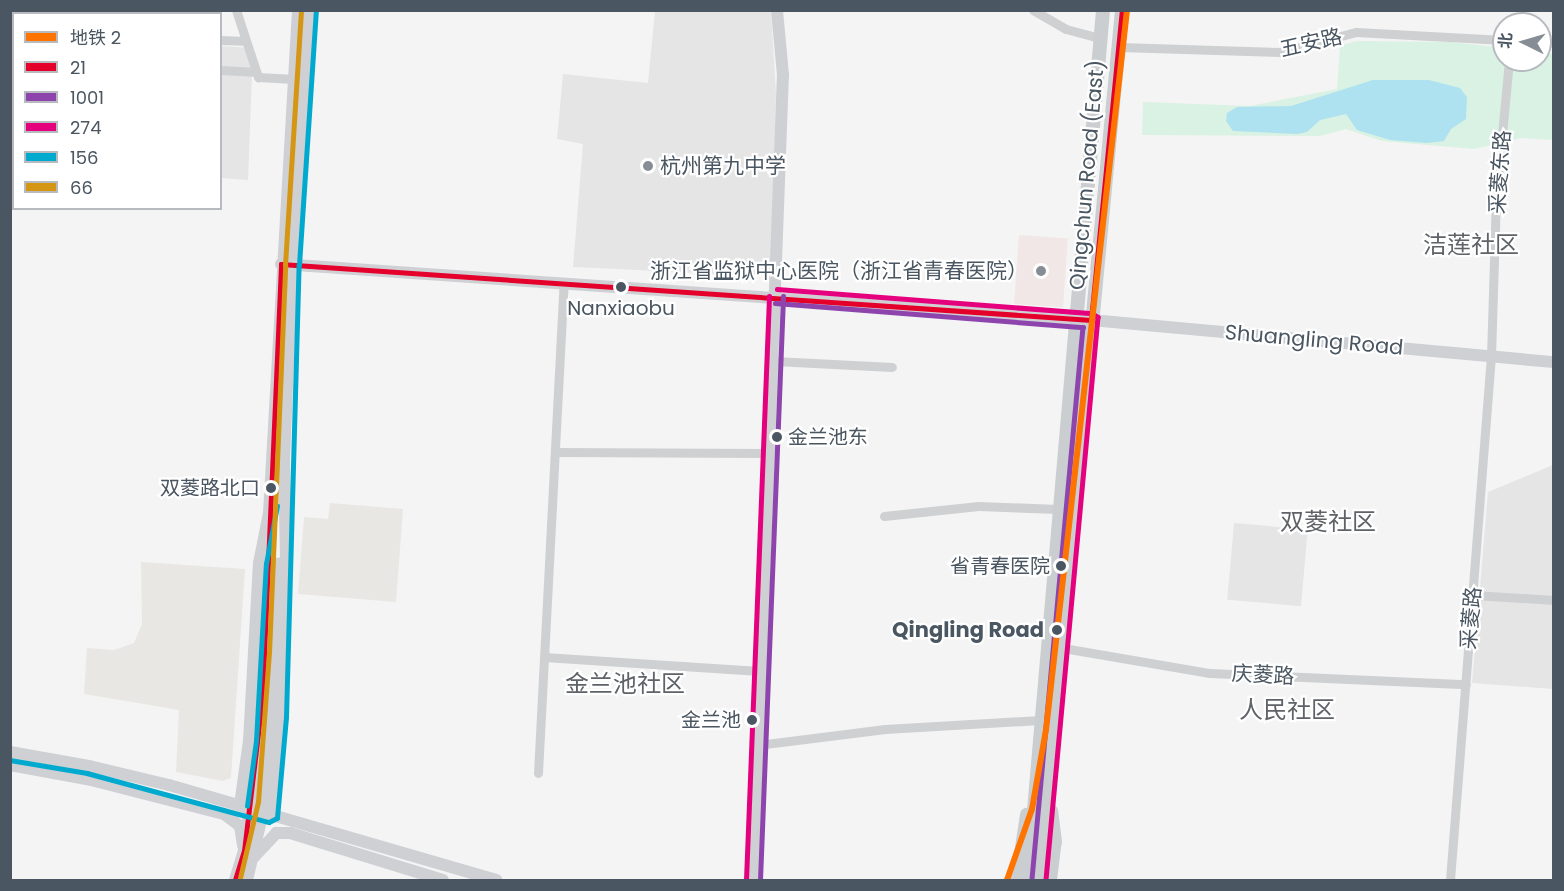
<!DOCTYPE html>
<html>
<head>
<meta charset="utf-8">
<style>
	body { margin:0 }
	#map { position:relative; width:1564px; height:891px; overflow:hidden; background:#f4f4f4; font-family:Poppins,"Noto Sans SC",sans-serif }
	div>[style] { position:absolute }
	.commercial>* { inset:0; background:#e8e7e3 }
	.education>* { inset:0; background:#e6e5e6; transform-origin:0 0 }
	.medical>* { inset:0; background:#f1e7e6; transform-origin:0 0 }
	.green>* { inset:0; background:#d9f2e3 }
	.water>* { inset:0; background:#aee2f0 }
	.street>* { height:9px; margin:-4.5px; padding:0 4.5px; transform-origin:4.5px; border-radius:4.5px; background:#ced0d2 }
	.secondary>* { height:12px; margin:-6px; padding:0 6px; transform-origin:6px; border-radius:6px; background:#ced0d4 }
	.primary>* { height:14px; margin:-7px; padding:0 7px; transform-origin:7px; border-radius:7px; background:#caced1 }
	.secondary-bridge>* { height:12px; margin:-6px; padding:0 6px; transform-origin:6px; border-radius:6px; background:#ced0d4 }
	.bus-1>* { height:4.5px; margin:-2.25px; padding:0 2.25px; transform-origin:2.25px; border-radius:2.25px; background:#e4002b }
	.bus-2>* { height:4.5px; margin:-2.25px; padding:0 2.25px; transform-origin:2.25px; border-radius:2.25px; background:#8e44ad }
	.bus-3>* { height:4.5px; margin:-2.25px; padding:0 2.25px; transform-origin:2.25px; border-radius:2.25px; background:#e5007d }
	.bus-4>* { height:4.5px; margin:-2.25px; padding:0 2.25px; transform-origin:2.25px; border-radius:2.25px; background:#00a9ce }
	.bus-5>* { height:4.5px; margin:-2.25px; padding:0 2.25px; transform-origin:2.25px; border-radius:2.25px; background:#d49613 }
	.metro-1>* { height:6px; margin:-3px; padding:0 3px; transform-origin:3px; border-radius:3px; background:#ff7300 }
	.dots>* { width:16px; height:16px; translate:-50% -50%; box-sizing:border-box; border:3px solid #fff; border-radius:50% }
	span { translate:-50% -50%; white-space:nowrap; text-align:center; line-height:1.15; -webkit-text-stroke:4.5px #fff; paint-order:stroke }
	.bus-label { font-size:20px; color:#4a5661 }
	.left { translate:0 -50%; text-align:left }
	.right { translate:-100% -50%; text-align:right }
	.street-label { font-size:21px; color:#4a5661 }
	.poi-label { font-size:21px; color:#4a5661 }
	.stop-label { font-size:21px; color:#4a5661; font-weight:700 }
	.quarter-label { font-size:24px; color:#5f6368 }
	.frame { position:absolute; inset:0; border:12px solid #4a5661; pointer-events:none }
	.legend { position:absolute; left:12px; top:12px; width:210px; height:198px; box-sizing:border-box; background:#fff; border:2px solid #b7bbc0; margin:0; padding:8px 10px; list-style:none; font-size:18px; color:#4a5661 }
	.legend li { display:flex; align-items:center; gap:12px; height:30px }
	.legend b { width:30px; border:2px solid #b7bbc0 }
	.north { position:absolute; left:1492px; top:12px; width:60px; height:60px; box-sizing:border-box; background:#fff; border:2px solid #b7bbc0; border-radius:50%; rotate:275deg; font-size:16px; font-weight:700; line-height:24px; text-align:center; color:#4a5661 }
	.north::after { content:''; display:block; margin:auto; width:21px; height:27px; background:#868d94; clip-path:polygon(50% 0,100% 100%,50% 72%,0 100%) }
</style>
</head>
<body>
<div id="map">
	<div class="commercial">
		<i style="clip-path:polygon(330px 503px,403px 509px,396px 602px,298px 594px,304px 517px,328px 519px)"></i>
		<i style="clip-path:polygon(141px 562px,245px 569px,231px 778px,223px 781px,176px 772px,179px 710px,84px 694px,87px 648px,114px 650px,134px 643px,142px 624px)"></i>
	</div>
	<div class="education">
		<i style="clip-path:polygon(10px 11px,109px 11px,14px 14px,13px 129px)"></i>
		<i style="clip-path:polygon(655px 11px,771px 11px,776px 94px,771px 270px,766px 276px,573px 267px,583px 144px,557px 139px,563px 74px,648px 83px)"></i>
		<i style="clip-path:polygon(220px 46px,253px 48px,248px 180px,221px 178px)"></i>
		<i style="clip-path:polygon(1553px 465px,1553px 689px,1472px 683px,1488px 492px)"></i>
		<i style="left:1234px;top:523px;width:74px;height:77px;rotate:5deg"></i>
	</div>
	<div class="medical">
		<i style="left:1019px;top:235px;width:49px;height:69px;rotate:4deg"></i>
	</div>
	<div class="green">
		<i style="clip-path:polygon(1356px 41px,1450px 42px,1504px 48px,1504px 60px,1540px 60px,1540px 52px,1553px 54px,1553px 140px,1521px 138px,1474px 149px,1382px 141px,1346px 129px,1320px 136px,1142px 135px,1143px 102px,1250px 106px,1337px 89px,1340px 46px)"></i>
	</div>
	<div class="water">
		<i style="clip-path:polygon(1373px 80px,1429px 80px,1460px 88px,1467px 97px,1466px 119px,1451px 129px,1444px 141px,1427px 143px,1390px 140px,1357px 130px,1346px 114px,1320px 120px,1307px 132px,1297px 134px,1233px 131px,1226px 121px,1227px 113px,1237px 107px,1291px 106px)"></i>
	</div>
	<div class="street">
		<i style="left:236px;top:10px;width:71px;rotate:71.8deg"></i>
		<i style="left:258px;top:77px;width:36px;rotate:3deg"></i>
		<i style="left:1033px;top:10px;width:38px;rotate:30deg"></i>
		<i style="left:1066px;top:29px;width:35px;rotate:15deg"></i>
		<i style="left:118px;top:14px;width:4px;rotate:-90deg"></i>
		<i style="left:158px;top:14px;width:4px;rotate:-90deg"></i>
		<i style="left:220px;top:40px;width:25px;rotate:2deg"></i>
		<i style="left:1540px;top:42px;width:14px;rotate:4deg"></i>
		<i style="left:1119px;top:47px;width:162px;rotate:1.8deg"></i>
		<i style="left:1281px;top:52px;width:78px;rotate:-14.9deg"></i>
		<i style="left:1356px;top:32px;width:148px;rotate:3.1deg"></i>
		<i style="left:10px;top:48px;width:4px"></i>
		<i style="left:220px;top:70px;width:34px;rotate:3deg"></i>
		<i style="left:10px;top:108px;width:4px"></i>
		<i style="left:774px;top:361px;width:118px;rotate:2.9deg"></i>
		<i style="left:556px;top:452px;width:213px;rotate:0.3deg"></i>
		<i style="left:884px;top:516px;width:95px;rotate:-6.1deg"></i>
		<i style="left:978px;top:506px;width:80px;rotate:2.1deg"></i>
		<i style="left:1473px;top:595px;width:81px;rotate:3.5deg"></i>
		<i style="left:1063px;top:648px;width:149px;rotate:9.7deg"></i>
		<i style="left:1210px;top:673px;width:256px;rotate:2.5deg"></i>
		<i style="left:544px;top:657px;width:216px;rotate:3.7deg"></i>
		<i style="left:758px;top:745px;width:128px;rotate:-7.2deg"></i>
		<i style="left:885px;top:729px;width:155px;rotate:-3.3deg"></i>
		<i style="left:538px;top:773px;width:492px;rotate:-87deg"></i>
		<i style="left:1450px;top:880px;width:526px;rotate:-85.53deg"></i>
		<i style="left:1491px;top:356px;width:158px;rotate:-88.2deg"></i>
		<i style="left:1496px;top:198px;width:139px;rotate:-84.6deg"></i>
	</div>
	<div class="secondary">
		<i style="left:281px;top:264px;width:812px;rotate:3.95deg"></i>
		<i style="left:1091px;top:320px;width:465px;rotate:5.2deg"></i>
		<i style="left:10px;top:752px;width:80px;rotate:10deg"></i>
		<i style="left:89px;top:766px;width:82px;rotate:13.4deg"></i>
		<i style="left:169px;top:785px;width:341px;rotate:16.2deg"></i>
		<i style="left:10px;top:765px;width:82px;rotate:10.5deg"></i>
		<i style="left:91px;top:780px;width:137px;rotate:14.3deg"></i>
		<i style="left:224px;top:814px;width:20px;rotate:37deg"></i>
		<i style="left:240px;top:826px;width:20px;rotate:81deg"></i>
		<i style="left:240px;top:805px;width:65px;rotate:-82deg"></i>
		<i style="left:249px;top:741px;width:178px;rotate:-86.8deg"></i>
		<i style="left:259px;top:563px;width:51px;rotate:-78.7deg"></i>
		<i style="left:269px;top:513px;width:504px;rotate:-86.7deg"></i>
		<i style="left:270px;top:815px;width:98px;rotate:-84.8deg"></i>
		<i style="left:279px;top:717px;width:159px;rotate:-87.5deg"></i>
		<i style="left:286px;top:558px;width:98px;rotate:-91.2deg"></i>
		<i style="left:284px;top:460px;width:195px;rotate:-87.7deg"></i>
		<i style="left:292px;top:265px;width:256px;rotate:-86.2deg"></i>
		<i style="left:254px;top:857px;width:33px;rotate:-47deg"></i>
		<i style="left:276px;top:833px;width:14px"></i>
		<i style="left:290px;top:833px;width:160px;rotate:17.1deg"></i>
		<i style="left:753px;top:880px;width:806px;rotate:-87.87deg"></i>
		<i style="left:783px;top:75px;width:65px;rotate:-95.3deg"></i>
	</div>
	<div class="primary">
		<i style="left:1017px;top:880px;width:66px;rotate:-81.3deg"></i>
		<i style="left:1028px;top:880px;width:873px;rotate:-85.07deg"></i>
		<i style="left:1039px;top:880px;width:874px;rotate:-84.55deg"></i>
		<i style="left:1050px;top:880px;width:38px;rotate:-83deg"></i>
		<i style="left:1055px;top:842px;width:31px;rotate:-97deg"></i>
	</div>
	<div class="secondary-bridge">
		<i style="left:235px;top:880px;width:30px;rotate:-73deg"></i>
		<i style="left:244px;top:851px;width:84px;rotate:-82.5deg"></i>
		<i style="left:255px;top:768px;width:203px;rotate:-86.1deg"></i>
		<i style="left:247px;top:880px;width:79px;rotate:-76.8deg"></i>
		<i style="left:265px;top:803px;width:240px;rotate:-86.7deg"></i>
	</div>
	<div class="bus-1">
		<i style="left:235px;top:880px;width:30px;rotate:-73deg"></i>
		<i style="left:244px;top:851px;width:151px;rotate:-83.2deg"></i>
		<i style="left:262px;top:701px;width:437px;rotate:-87.5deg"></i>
		<i style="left:281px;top:264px;width:812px;rotate:3.95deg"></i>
		<i style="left:1091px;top:320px;width:312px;rotate:-84.3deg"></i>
	</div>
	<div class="bus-2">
		<i style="left:775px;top:303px;width:309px;rotate:4.5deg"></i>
		<i style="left:1083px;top:327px;width:554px;rotate:95.28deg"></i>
		<i style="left:760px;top:880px;width:584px;rotate:-87.74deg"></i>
	</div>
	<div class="bus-3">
		<i style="left:777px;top:289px;width:316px;rotate:4.4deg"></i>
		<i style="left:1092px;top:313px;width:7px;rotate:34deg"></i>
		<i style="left:1098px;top:317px;width:565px;rotate:95.28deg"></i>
		<i style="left:746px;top:880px;width:584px;rotate:-87.74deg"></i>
	</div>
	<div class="bus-4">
		<i style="left:10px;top:760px;width:78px;rotate:9.6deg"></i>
		<i style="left:87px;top:773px;width:188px;rotate:15.1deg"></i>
		<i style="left:269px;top:822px;width:9px;rotate:-27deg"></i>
		<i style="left:277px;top:818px;width:101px;rotate:-84.9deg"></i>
		<i style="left:286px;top:717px;width:452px;rotate:-88.4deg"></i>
		<i style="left:299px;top:265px;width:256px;rotate:-86.2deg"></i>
		<i style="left:247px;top:806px;width:66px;rotate:-82.1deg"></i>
		<i style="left:256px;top:741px;width:177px;rotate:-86.8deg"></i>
		<i style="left:266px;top:564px;width:59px;rotate:-79.3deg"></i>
	</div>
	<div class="bus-5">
		<i style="left:240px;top:878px;width:78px;rotate:-76.7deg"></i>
		<i style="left:258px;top:802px;width:149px;rotate:-85.8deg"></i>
		<i style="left:269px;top:653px;width:388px;rotate:-87.6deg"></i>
		<i style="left:285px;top:265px;width:256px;rotate:-86.4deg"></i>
	</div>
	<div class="metro-1">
		<i style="left:1007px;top:880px;width:75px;rotate:-70.6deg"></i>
		<i style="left:1032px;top:809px;width:80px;rotate:-80deg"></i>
		<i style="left:1046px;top:730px;width:725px;rotate:-83.58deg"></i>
	</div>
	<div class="dots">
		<i style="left:648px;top:166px;background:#868d94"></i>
		<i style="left:1041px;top:271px;background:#868d94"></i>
		<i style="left:621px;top:287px;background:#4a5661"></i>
		<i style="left:777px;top:437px;background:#4a5661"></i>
		<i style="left:271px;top:488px;background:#4a5661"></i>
		<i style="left:1061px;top:566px;background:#4a5661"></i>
		<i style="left:1057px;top:630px;background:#4a5661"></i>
		<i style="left:752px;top:720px;background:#4a5661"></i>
	</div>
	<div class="bus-label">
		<span style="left:621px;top:308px">Nanxiaobu</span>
		<span class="left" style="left:788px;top:437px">金兰池东</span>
		<span class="right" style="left:260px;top:488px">双菱路北口</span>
		<span class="right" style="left:1050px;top:566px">省青春医院</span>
		<span class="right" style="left:741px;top:720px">金兰池</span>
	</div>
	<div class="street-label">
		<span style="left:1311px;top:43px;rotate:-13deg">五安路</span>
		<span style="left:1500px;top:172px;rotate:-86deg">采菱东路</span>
		<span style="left:1087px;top:175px;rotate:-85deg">Qingchun Road (East)</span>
		<span style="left:1314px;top:340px;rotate:5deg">Shuangling Road</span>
		<span style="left:1471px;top:618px;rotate:-85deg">采菱路</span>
		<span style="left:1263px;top:675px;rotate:3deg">庆菱路</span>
	</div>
	<div class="poi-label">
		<span class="left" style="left:660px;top:166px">杭州第九中学</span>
		<span class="right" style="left:1028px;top:271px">浙江省监狱中心医院（浙江省青春医院）</span>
	</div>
	<div class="stop-label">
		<span class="right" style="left:1044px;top:630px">Qingling Road</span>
	</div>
	<div class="quarter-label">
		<span style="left:1471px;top:245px">洁莲社区</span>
		<span style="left:1328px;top:522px">双菱社区</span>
		<span style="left:625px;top:684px">金兰池社区</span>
		<span style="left:1287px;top:710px">人民社区</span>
	</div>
	<div class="frame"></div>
	<ul class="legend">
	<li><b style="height:8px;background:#ff7300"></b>地铁 2</li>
	<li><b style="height:8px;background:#e4002b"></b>21</li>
	<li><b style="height:8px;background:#8e44ad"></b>1001</li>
	<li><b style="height:8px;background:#e5007d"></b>274</li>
	<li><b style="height:8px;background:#00a9ce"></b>156</li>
	<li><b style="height:8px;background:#d49613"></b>66</li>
	</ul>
	<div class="north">北</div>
</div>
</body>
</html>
